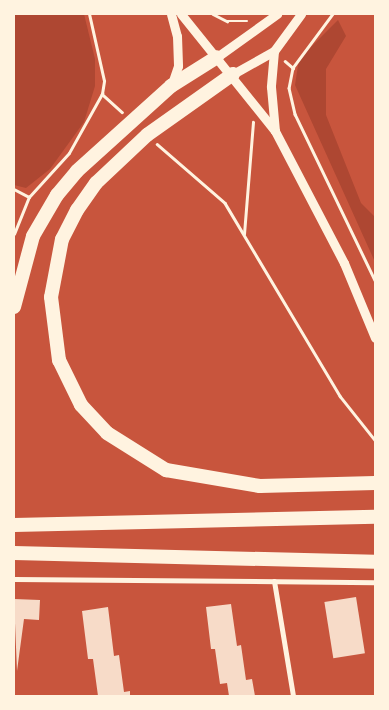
<!DOCTYPE html>
<html>
<head>
<meta charset="utf-8">
<style>
	body { margin:0 }
	#map { position:relative; width:389px; height:710px; overflow:hidden; background:#c8553d; font-family:"Exo 2",sans-serif }
	div>[style] { position:absolute }
	.green>* { inset:0; background:#ae4732 }
	.building>* { inset:0; background:#f7dbc8; transform-origin:0 0 }
	.path>* { height:2.5px; margin:-1.25px; padding:0 1.25px; transform-origin:1.25px; border-radius:1.25px; background:#fff3e0 }
	.minor>* { height:5px; margin:-2.5px; padding:0 2.5px; transform-origin:2.5px; border-radius:2.5px; background:#fff3e0 }
	.tertiary>* { height:9px; margin:-4.5px; padding:0 4.5px; transform-origin:4.5px; border-radius:4.5px; background:#fff3e0 }
	.trunk>* { height:14px; margin:-7px; padding:0 7px; transform-origin:7px; border-radius:7px; background:#fff3e0 }
	span { translate:-50% -50%; white-space:nowrap; text-align:center; line-height:1.15; -webkit-text-stroke:4px #fff3e0; paint-order:stroke }
	.frame { position:absolute; inset:0; border:15px solid #fff3e0; pointer-events:none }
</style>
</head>
<body>
<div id="map">
	<div class="green">
		<i style="clip-path:polygon(14px 14px,84px 14px,95px 59px,95px 86px,84px 122px,50px 169px,26px 188px,14px 185px)"></i>
		<i style="clip-path:polygon(338px 20px,346px 36px,326px 69px,326px 115px,361px 203px,375px 217px,375px 262px,295px 85px,299px 59px)"></i>
	</div>
	<div class="building">
		<i style="left:356px;top:597px;width:57px;height:32px;rotate:81deg"></i>
		<i style="clip-path:polygon(14px 599px,40px 600px,39px 620px,24px 619px,17px 671px)"></i>
		<i style="clip-path:polygon(231px 604px,237px 646px,241px 645px,246px 680px,252px 679px,255px 696px,229px 696px,227px 683px,220px 684px,215px 649px,211px 649px,206px 607px)"></i>
		<i style="clip-path:polygon(108px 607px,114px 656px,119px 655px,124px 692px,130px 691px,130px 696px,98px 696px,93px 659px,88px 659px,82px 611px)"></i>
	</div>
	<div class="path">
		<i style="left:213px;top:14px;width:16px;rotate:27deg"></i>
		<i style="left:227px;top:21px;width:20px"></i>
		<i style="left:333px;top:14px;width:67px;rotate:126.5deg"></i>
		<i style="left:293px;top:68px;width:20px;rotate:101deg"></i>
		<i style="left:289px;top:88px;width:27px;rotate:77deg"></i>
		<i style="left:295px;top:114px;width:184px;rotate:64.3deg"></i>
		<i style="left:285px;top:61px;width:11px;rotate:41deg"></i>
		<i style="left:102px;top:94px;width:27px;rotate:42deg"></i>
		<i style="left:157px;top:144px;width:90px;rotate:40.9deg"></i>
		<i style="left:225px;top:203px;width:225px;rotate:59.2deg"></i>
		<i style="left:340px;top:396px;width:56px;rotate:51.5deg"></i>
		<i style="left:14px;top:189px;width:17px;rotate:28deg"></i>
		<i style="left:14px;top:234px;width:40px;rotate:-68deg"></i>
		<i style="left:29px;top:197px;width:59px;rotate:-47.7deg"></i>
		<i style="left:69px;top:153px;width:68px;rotate:-60.8deg"></i>
		<i style="left:102px;top:94px;width:13px;rotate:-81deg"></i>
		<i style="left:104px;top:81px;width:69px;rotate:-102.6deg"></i>
		<i style="left:244px;top:234px;width:112px;rotate:-85.4deg"></i>
	</div>
	<div class="minor">
		<i style="left:14px;top:579px;width:361px;rotate:0.5deg"></i>
		<i style="left:274px;top:581px;width:117px;rotate:80.6deg"></i>
	</div>
	<div class="tertiary">
		<i style="left:171px;top:14px;width:23px;rotate:75deg"></i>
		<i style="left:177px;top:36px;width:30px;rotate:88deg"></i>
		<i style="left:178px;top:66px;width:21px;rotate:109deg"></i>
		<i style="left:181px;top:14px;width:150px;rotate:51.2deg"></i>
		<i style="left:275px;top:131px;width:149px;rotate:62.4deg"></i>
		<i style="left:344px;top:263px;width:81px;rotate:67.5deg"></i>
		<i style="left:274px;top:51px;width:36px;rotate:95deg"></i>
		<i style="left:271px;top:87px;width:44px;rotate:84.8deg"></i>
		<i style="left:217px;top:57px;width:74px;rotate:-35.6deg"></i>
		<i style="left:233px;top:74px;width:47px;rotate:-29.3deg"></i>
		<i style="left:274px;top:51px;width:46px;rotate:-53.9deg"></i>
	</div>
	<div class="trunk">
		<i style="left:233px;top:74px;width:105px;rotate:144.7deg"></i>
		<i style="left:147px;top:135px;width:70px;rotate:136.7deg"></i>
		<i style="left:96px;top:183px;width:33px;rotate:125deg"></i>
		<i style="left:77px;top:210px;width:33px;rotate:117deg"></i>
		<i style="left:62px;top:239px;width:59px;rotate:100.7deg"></i>
		<i style="left:51px;top:297px;width:64px;rotate:82.8deg"></i>
		<i style="left:59px;top:360px;width:50px;rotate:63.9deg"></i>
		<i style="left:81px;top:405px;width:38px;rotate:47deg"></i>
		<i style="left:107px;top:433px;width:70px;rotate:32.1deg"></i>
		<i style="left:166px;top:470px;width:95px;rotate:9.7deg"></i>
		<i style="left:260px;top:486px;width:115px;rotate:-1.5deg"></i>
		<i style="left:14px;top:307px;width:73px;rotate:-75deg"></i>
		<i style="left:33px;top:236px;width:48px;rotate:-59.7deg"></i>
		<i style="left:57px;top:195px;width:31px;rotate:-50deg"></i>
		<i style="left:77px;top:171px;width:127px;rotate:-42.1deg"></i>
		<i style="left:171px;top:86px;width:54px;rotate:-32.2deg"></i>
		<i style="left:14px;top:525px;width:361px;rotate:-1.3deg"></i>
		<i style="left:14px;top:553px;width:361px;rotate:1.4deg"></i>
	</div>
	<div class="frame"></div>
</div>
</body>
</html>
